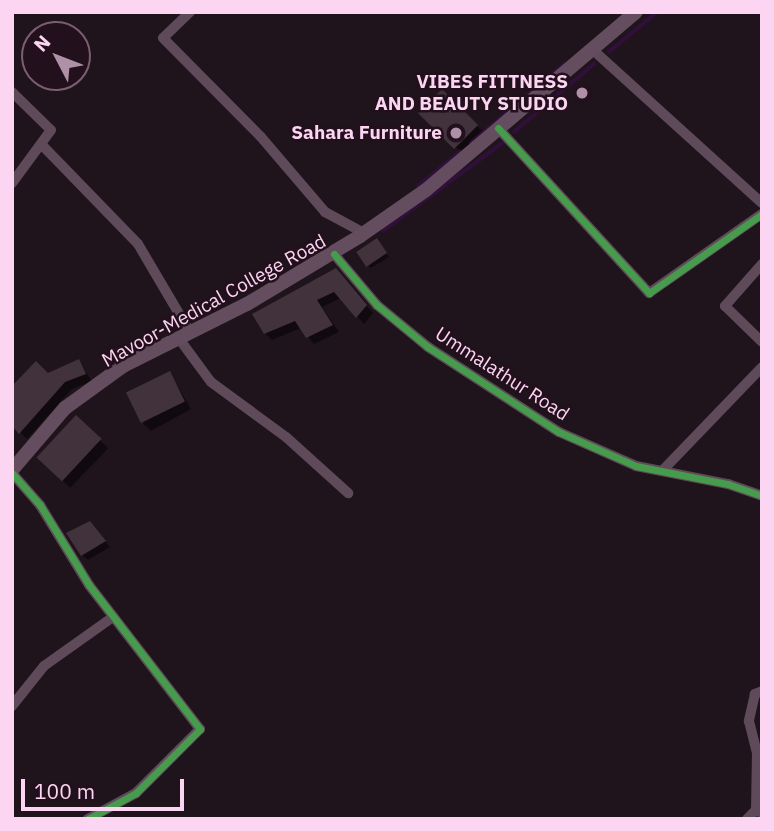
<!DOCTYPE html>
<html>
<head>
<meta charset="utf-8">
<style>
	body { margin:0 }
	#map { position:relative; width:774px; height:831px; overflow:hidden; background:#1f141c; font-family:"IBM Plex Sans",sans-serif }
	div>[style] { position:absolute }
	.shadow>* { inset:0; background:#0007; transform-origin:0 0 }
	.stream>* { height:3.5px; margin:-1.75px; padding:0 1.75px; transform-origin:1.75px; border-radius:1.75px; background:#310f3b }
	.building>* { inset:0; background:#41323c; transform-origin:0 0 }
	.street>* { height:10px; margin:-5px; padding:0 5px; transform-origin:5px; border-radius:5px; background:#5f4a5a }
	.secondary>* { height:14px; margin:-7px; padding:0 7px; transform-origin:7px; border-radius:7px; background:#654d60 }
	.cycleway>* { height:7px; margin:-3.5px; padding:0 3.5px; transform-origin:3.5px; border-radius:3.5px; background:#469c4c }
	.dots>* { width:19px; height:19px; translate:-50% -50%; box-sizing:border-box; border:4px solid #23101d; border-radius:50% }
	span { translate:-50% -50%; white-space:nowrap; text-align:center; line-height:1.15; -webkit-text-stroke:5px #23101d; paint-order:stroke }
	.poi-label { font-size:19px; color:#fbd5f1; font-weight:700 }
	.right { translate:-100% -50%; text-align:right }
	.street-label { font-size:19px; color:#fbd5f1 }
	.frame { position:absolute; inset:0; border:14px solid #fbd5f1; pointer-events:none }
	.north { position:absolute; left:21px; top:21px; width:70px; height:70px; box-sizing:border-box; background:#23101d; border:2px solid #795f72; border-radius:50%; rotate:312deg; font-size:19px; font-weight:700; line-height:28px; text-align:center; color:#fbd5f1 }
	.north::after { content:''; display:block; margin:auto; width:24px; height:32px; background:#ae91a6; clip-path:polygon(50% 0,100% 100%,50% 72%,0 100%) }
	.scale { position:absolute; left:21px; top:779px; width:163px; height:32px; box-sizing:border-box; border:4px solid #fbd5f1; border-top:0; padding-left:9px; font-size:21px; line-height:24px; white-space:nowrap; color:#fbd5f1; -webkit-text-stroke:5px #23101d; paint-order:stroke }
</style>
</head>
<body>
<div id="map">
	<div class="shadow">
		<i style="left:442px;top:92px;width:59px;height:30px;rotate:44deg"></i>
		<i style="clip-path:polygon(380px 243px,389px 257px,371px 268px,367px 265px)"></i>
		<i style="clip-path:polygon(343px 277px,373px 313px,364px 324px,341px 298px,322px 307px,339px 332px,314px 344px,301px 328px,272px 340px,265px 333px)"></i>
		<i style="clip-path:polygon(78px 361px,92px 381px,72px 389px,27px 439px,12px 424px,47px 375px)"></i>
		<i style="clip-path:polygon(170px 373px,191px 409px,151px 431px,143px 424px)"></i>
		<i style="left:76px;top:417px;width:45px;height:55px;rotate:44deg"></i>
		<i style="clip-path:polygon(95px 529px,110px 547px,88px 560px,82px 555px)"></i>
	</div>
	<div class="stream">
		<i style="left:609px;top:52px;width:62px;rotate:-39.8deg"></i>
		<i style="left:514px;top:132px;width:105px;rotate:-40.4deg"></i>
		<i style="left:471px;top:143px;width:122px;rotate:-40.3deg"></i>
		<i style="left:418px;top:186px;width:54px;rotate:-39deg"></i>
		<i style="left:383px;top:231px;width:147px;rotate:-36.4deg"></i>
	</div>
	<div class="building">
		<i style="left:442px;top:89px;width:51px;height:34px;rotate:45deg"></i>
		<i style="left:377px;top:238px;width:18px;height:25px;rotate:56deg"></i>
		<i style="clip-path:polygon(336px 268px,367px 305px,356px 318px,334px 292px,317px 300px,333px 325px,306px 338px,295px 321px,264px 334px,252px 314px)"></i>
		<i style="clip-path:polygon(79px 359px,86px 374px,65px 382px,19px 434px,12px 426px,12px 386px,36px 361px,48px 373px)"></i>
		<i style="left:170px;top:371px;width:34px;height:49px;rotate:64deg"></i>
		<i style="left:76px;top:415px;width:35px;height:58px;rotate:43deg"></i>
		<i style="clip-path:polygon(90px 521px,106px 541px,81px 556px,66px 533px)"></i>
	</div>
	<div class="street">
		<i style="left:190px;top:12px;width:37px;rotate:136deg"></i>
		<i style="left:163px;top:38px;width:139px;rotate:45.3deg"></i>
		<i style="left:261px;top:137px;width:99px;rotate:49.5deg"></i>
		<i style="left:325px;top:212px;width:44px;rotate:28.3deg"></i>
		<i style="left:593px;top:50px;width:228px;rotate:42.2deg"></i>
		<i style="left:12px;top:92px;width:54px;rotate:44.3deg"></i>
		<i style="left:51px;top:130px;width:66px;rotate:126.3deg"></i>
		<i style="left:498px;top:128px;width:224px;rotate:47.5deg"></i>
		<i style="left:649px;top:293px;width:138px;rotate:-35deg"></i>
		<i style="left:42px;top:145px;width:138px;rotate:45.9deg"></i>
		<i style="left:138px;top:244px;width:104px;rotate:59.5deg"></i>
		<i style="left:334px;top:254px;width:67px;rotate:49.9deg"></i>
		<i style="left:377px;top:305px;width:66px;rotate:39.5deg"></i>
		<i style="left:428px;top:347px;width:156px;rotate:33deg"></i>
		<i style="left:559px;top:432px;width:84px;rotate:23.8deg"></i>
		<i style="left:636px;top:466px;width:94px;rotate:11.1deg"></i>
		<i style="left:728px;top:484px;width:36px;rotate:19deg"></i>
		<i style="left:762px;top:264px;width:56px;rotate:131.4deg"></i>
		<i style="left:725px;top:306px;width:52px;rotate:44.2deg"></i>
		<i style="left:180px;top:340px;width:52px;rotate:53.6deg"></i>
		<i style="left:211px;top:382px;width:93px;rotate:36.3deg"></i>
		<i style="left:286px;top:437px;width:84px;rotate:42.1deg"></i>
		<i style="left:663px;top:470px;width:143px;rotate:-46.1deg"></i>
		<i style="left:12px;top:473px;width:43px;rotate:48.8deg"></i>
		<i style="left:40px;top:505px;width:94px;rotate:58.5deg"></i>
		<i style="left:89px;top:585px;width:182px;rotate:52.4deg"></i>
		<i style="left:200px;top:729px;width:91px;rotate:135deg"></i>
		<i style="left:136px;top:793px;width:55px;rotate:151.6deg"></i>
		<i style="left:762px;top:691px;width:8px;rotate:157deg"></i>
		<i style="left:755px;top:694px;width:28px;rotate:103deg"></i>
		<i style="left:749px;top:721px;width:32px;rotate:76deg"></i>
		<i style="left:757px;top:752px;width:58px;rotate:91deg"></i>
		<i style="left:756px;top:810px;width:7px;rotate:27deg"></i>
		<i style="left:12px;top:706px;width:51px;rotate:-51.3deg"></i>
		<i style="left:44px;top:666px;width:85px;rotate:-35.4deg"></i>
		<i style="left:747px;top:819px;width:13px;rotate:-45deg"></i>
	</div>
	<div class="secondary">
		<i style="left:12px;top:470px;width:82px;rotate:-49.5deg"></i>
		<i style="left:65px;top:408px;width:72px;rotate:-35.9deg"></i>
		<i style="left:123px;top:366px;width:139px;rotate:-26.6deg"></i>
		<i style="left:247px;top:304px;width:132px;rotate:-31deg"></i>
		<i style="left:360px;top:236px;width:80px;rotate:-34.9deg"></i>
		<i style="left:426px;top:190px;width:275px;rotate:-40.3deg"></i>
	</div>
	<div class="cycleway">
		<i style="left:498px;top:128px;width:224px;rotate:47.5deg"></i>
		<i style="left:649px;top:293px;width:138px;rotate:-35deg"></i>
		<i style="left:334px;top:254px;width:67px;rotate:49.9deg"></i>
		<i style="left:377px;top:305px;width:66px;rotate:39.5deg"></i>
		<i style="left:428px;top:347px;width:156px;rotate:33deg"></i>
		<i style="left:559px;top:432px;width:84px;rotate:23.8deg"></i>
		<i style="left:636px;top:466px;width:94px;rotate:11.1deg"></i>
		<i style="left:728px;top:484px;width:36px;rotate:19deg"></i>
		<i style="left:12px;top:473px;width:43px;rotate:48.8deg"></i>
		<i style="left:40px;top:505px;width:94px;rotate:58.5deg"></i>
		<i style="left:89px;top:585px;width:182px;rotate:52.4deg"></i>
		<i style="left:200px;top:729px;width:91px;rotate:135deg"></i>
		<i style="left:136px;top:793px;width:55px;rotate:151.6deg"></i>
	</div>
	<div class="dots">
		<i style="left:582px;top:93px;background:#ae91a6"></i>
		<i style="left:456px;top:133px;background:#ae91a6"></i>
	</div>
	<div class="poi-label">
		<span class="right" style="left:568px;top:93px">VIBES FITTNESS<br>AND BEAUTY STUDIO</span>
		<span class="right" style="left:442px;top:133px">Sahara Furniture</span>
	</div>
	<div class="street-label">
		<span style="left:214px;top:301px;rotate:-29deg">Mavoor-Medical College Road</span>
		<span style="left:502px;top:374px;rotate:33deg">Ummalathur Road</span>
	</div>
	<div class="frame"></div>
	<div class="north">N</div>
	<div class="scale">100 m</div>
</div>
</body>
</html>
